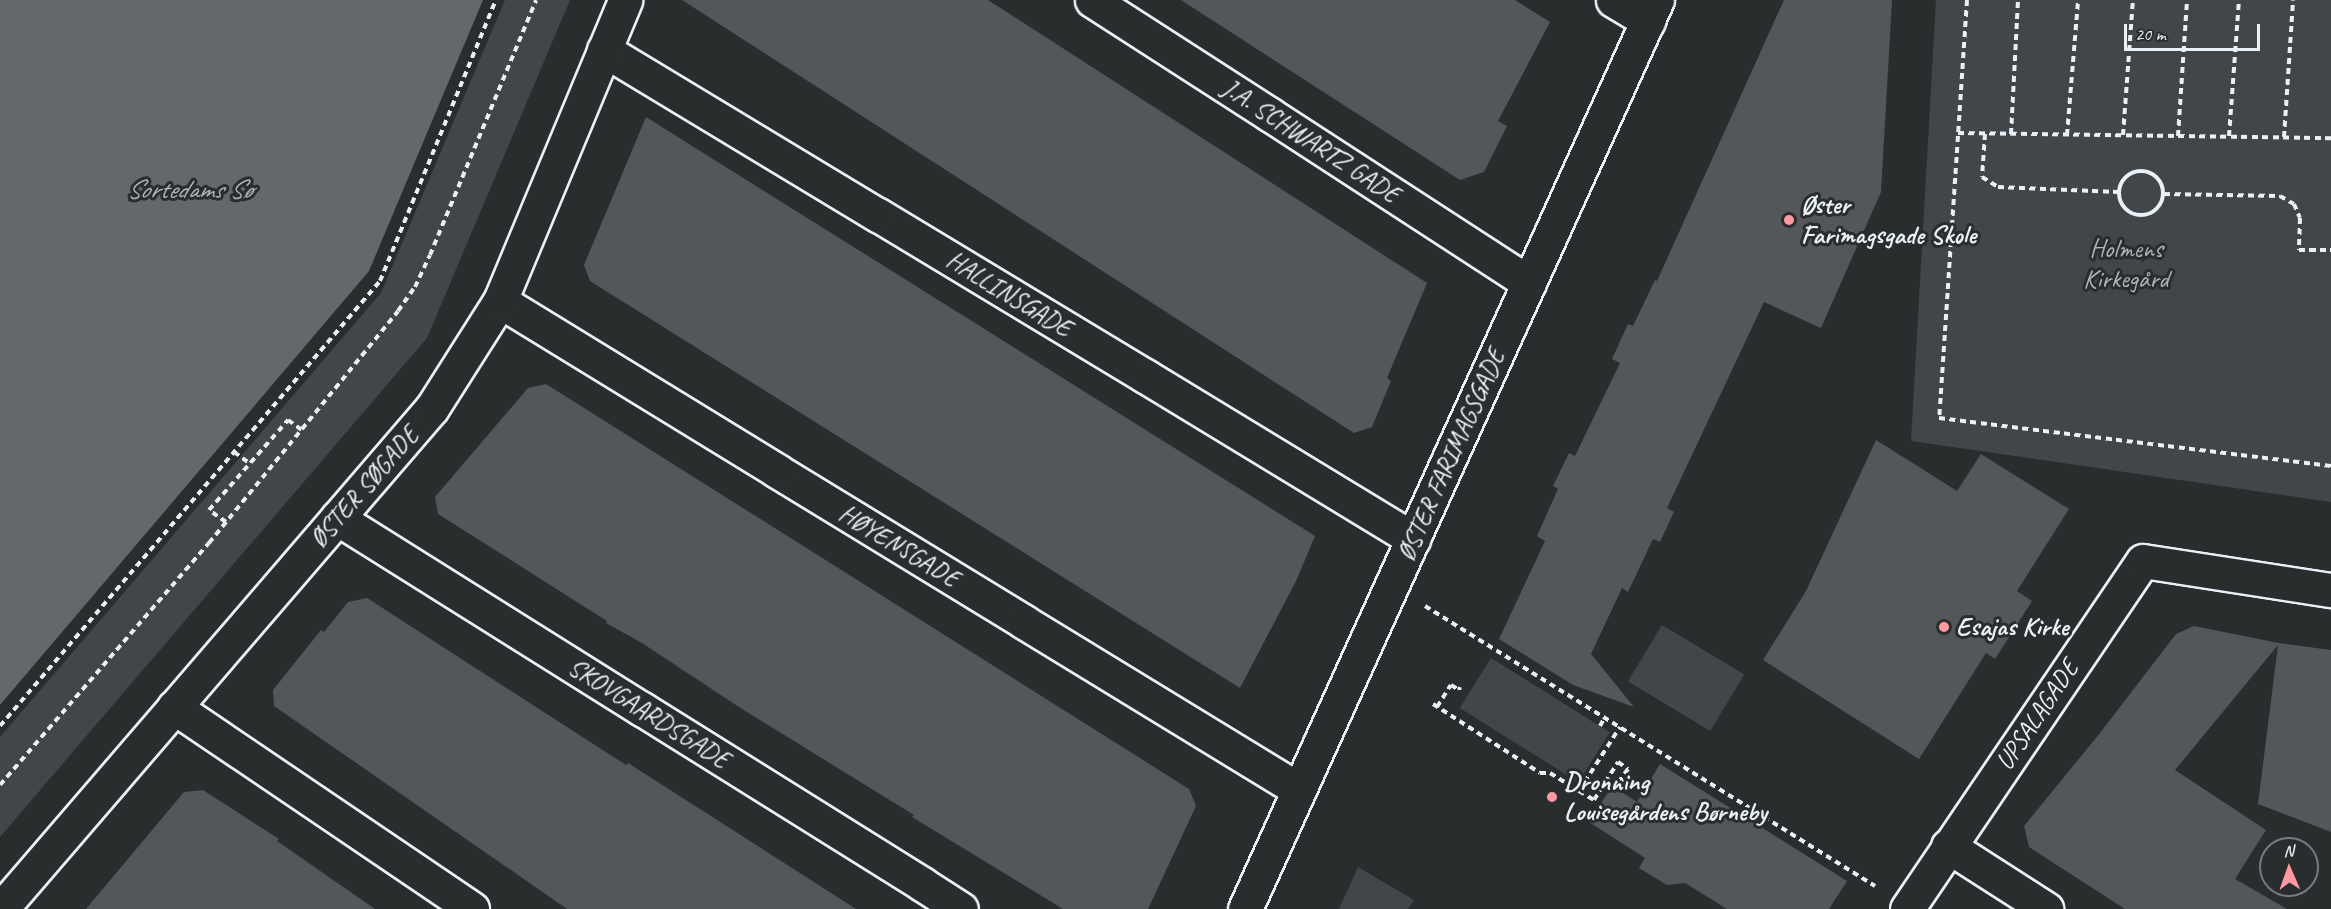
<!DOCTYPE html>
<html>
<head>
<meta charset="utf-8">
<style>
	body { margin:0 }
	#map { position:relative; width:2331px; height:909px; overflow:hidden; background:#2a2d2e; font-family:Caveat,sans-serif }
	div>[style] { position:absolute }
	.green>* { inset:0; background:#424648; transform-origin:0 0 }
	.water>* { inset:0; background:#63686b }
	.building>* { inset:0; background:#535759 }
	.path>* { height:4px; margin-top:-2px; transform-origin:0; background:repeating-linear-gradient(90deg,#e8f1f8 0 6px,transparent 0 10.5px) }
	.path>.ring { margin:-2px; padding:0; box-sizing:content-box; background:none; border:4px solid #e8f1f8; border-radius:50% }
	.roads { filter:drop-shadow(2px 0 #e8f1f8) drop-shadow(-2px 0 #e8f1f8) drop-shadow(0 2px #e8f1f8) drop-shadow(0 -2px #e8f1f8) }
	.pedestrian>* { height:33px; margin:-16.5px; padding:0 16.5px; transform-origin:16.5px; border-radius:16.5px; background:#2a2d2e }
	.minor>* { height:33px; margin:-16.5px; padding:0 16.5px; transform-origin:16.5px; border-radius:16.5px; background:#2a2d2e }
	.tertiary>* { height:33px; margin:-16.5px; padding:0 16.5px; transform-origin:16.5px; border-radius:16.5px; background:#2a2d2e }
	.dots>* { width:16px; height:16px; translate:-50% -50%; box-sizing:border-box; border:3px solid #2a2d2e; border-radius:50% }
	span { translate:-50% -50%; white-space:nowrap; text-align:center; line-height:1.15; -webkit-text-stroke:6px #2a2d2e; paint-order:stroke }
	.street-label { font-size:26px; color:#e8f1f8 }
	.poi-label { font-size:26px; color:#e8f1f8; font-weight:700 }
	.left { translate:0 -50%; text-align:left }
	.park-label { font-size:26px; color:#aeb5ba }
	.water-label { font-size:27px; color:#acb3b9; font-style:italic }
	.north { position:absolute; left:2259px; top:837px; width:60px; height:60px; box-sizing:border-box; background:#2a2d2e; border:2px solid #767b7f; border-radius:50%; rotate:358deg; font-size:16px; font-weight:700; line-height:24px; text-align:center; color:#e8f1f8 }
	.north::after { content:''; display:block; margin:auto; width:21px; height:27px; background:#ff9aa2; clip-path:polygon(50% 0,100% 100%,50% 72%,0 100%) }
	.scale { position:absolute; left:2124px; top:24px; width:136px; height:27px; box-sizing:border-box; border:3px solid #e8f1f8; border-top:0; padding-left:8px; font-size:18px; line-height:21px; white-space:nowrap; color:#e8f1f8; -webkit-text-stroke:4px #2a2d2e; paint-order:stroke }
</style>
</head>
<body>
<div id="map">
	<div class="green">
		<i style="clip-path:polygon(505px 0,570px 0,427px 338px,0 837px,0 737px,381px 293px)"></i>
		<i style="clip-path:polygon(1936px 0,2331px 0,2331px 502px,1911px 441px)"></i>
		<i style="left:1662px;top:625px;width:96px;height:66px;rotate:31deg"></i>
		<i style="left:1491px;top:658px;width:140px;height:59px;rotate:32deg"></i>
		<i style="clip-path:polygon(1358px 867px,1414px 900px,1408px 909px,1339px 909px)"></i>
	</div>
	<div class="water">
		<i style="clip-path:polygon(0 0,483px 0,369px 271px,0 705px)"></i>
	</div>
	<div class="building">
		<i style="clip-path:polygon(682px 0,988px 0,1427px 283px,1387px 378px,1391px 381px,1372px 427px,1354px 433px)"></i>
		<i style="clip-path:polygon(1181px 0,1515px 0,1550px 22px,1498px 121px,1507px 126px,1484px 172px,1460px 180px)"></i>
		<i style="clip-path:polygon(1784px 0,1892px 0,1881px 192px,1821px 328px,1764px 302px,1667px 508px,1674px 512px,1660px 542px,1653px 539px,1628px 592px,1622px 588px,1591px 654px,1634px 707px,1573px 685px,1499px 639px,1545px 541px,1537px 536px,1558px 489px,1553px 486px,1569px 453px,1575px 456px,1620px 363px,1612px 359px,1628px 324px,1633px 326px,1655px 280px,1657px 281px)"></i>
		<i style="clip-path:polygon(646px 117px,1315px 536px,1296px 581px,1240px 688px,590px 281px,584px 265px)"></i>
		<i style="clip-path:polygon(546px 384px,1189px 789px,1196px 806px,1148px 909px,1063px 909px,912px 817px,914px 815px,742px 709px,642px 643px,606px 623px,607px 621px,438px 514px,435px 497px,528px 388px)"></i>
		<i style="clip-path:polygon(1876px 440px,1957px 491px,1981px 454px,2069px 509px,2017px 591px,2032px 601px,1995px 659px,1986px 653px,1919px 759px,1763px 660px,1806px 591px)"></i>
		<i style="clip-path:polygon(367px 598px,626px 765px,628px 763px,856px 909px,567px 909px,274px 706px,273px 690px,321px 630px,324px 632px,348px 602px)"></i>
		<i style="clip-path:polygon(2194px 626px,2279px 643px,2331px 650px,2331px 832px,2258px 804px,2278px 645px,2175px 770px,2266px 830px,2235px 879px,2287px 909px,2125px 909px,2029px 847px,2024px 826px,2100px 733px,2176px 634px)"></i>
		<i style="clip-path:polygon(1660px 764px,1847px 881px,1829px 909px,1727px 909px,1685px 883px,1667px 885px,1639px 868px,1645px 858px,1589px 822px,1612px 786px,1637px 802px)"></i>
		<i style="clip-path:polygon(203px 790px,279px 839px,277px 841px,375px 909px,86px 909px,184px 792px)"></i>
	</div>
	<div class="path">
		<i style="left:1967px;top:0;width:419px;rotate:93.8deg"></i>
		<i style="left:1939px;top:418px;width:395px;rotate:7deg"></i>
		<i style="left:1958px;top:133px;width:373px;rotate:0.8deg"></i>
		<i style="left:1985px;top:134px;width:43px;rotate:94deg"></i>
		<i style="left:1982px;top:177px;width:19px;rotate:32deg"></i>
		<i style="left:1998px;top:187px;width:120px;rotate:2.4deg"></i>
		<i style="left:2011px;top:134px;width:134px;rotate:-87deg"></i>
		<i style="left:2067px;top:135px;width:135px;rotate:-85.3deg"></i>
		<i style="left:2123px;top:135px;width:135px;rotate:-85.8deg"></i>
		<i style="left:2178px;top:136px;width:136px;rotate:-86.2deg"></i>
		<i style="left:2229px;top:136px;width:136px;rotate:-85.8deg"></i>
		<i style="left:2284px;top:137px;width:137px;rotate:-86.2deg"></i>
		<i class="ring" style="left:2119px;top:171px;width:40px;height:40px"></i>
		<i style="left:2164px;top:194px;width:116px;rotate:1deg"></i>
		<i style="left:2280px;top:196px;width:16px;rotate:30deg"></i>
		<i style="left:2294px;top:204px;width:15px;rotate:67deg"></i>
		<i style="left:2300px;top:218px;width:32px;rotate:92deg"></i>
		<i style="left:2299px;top:250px;width:32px"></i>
		<i style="left:234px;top:452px;width:19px;rotate:36deg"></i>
		<i style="left:226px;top:522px;width:21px;rotate:-145deg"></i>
		<i style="left:209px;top:510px;width:120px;rotate:-48.7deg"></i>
		<i style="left:288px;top:420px;width:17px;rotate:36deg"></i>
		<i style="left:1425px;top:606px;width:530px;rotate:31.89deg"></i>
		<i style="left:1433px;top:704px;width:127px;rotate:32.8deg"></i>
		<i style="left:1540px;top:773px;width:10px"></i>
		<i style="left:1550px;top:773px;width:34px;rotate:32deg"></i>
		<i style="left:1579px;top:791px;width:76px;rotate:-57.4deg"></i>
		<i style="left:1437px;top:707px;width:26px;rotate:-58deg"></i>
		<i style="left:1451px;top:685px;width:9px;rotate:32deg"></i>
		<i style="left:1459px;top:690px;width:3px;rotate:-72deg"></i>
		<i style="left:0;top:726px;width:585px;rotate:-49.5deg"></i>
		<i style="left:380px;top:281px;width:304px;rotate:-67.6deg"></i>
		<i style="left:1600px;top:726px;width:10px;rotate:-61deg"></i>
		<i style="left:0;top:785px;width:320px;rotate:-49.2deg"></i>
		<i style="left:209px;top:543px;width:299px;rotate:-50.8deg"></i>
		<i style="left:398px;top:311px;width:29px;rotate:-55deg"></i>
		<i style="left:415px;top:287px;width:35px;rotate:-65deg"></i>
		<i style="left:430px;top:255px;width:276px;rotate:-67.4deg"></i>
		<i style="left:1579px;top:791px;width:17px;rotate:31deg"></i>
		<i style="left:1594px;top:800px;width:45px;rotate:-57.7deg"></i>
		<i style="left:1618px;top:762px;width:12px;rotate:35deg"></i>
		<i style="left:1628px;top:769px;width:14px;rotate:126deg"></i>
		<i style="left:1620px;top:780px;width:7px;rotate:34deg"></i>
		<i style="left:1626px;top:784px;width:9px;rotate:122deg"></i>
	</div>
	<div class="roads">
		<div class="pedestrian">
			<i style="left:1092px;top:0;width:211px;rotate:32.8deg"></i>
			<i style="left:878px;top:215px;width:312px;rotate:31.1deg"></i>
			<i style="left:777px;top:471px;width:289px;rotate:31.4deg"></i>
			<i style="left:642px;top:709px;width:330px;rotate:32deg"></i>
		</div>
		<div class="minor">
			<i style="left:1613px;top:0;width:41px;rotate:31deg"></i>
			<i style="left:604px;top:50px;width:320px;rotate:31.1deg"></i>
			<i style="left:1269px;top:114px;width:310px;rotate:33deg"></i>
			<i style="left:500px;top:301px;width:325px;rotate:31.5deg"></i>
			<i style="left:1145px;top:376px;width:314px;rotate:31.3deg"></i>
			<i style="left:337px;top:518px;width:360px;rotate:32.1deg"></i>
			<i style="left:1024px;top:622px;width:322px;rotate:31.4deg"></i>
			<i style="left:174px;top:707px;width:360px;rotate:34.1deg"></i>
			<i style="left:1948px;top:846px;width:117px;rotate:32.7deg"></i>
			<i style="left:922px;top:884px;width:46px;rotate:32.7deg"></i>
			<i style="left:1px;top:909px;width:661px;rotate:-49.3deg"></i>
			<i style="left:432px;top:408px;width:127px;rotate:-57.6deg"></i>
			<i style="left:500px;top:301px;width:326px;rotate:-67.4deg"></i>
			<i style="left:1907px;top:909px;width:420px;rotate:-55.9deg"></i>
			<i style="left:2143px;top:561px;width:190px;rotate:8.8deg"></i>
		</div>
		<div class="tertiary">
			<i style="left:1245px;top:909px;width:998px;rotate:-65.62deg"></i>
		</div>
	</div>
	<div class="dots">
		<i style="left:1789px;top:220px;background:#ff9aa2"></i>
		<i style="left:1944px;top:627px;background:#ff9aa2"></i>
		<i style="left:1552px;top:797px;background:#ff9aa2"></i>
	</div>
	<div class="street-label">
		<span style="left:1311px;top:141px;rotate:33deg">J.A. SCHWARTZ GADE</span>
		<span style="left:1009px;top:294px;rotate:31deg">HALLINSGADE</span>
		<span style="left:1451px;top:455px;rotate:-66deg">ØSTER FARIMAGSGADE</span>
		<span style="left:364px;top:487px;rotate:-49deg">ØSTER SØGADE</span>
		<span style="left:899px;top:546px;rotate:31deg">HØYENSGADE</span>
		<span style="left:649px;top:713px;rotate:32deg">SKOVGAARDSGADE</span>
		<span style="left:2037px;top:715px;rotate:-56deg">UPSALAGADE</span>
	</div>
	<div class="poi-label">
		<span class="left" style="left:1801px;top:220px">Øster<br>Farimagsgade Skole</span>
		<span class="left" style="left:1956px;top:627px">Esajas Kirke</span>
		<span class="left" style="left:1564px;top:797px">Dronning<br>Louisegårdens Børneby</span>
	</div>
	<div class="park-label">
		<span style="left:2126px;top:264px">Holmens<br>Kirkegård</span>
	</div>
	<div class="water-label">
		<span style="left:189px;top:190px">Sortedams Sø</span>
	</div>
	<div class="north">N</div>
	<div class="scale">20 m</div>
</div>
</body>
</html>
